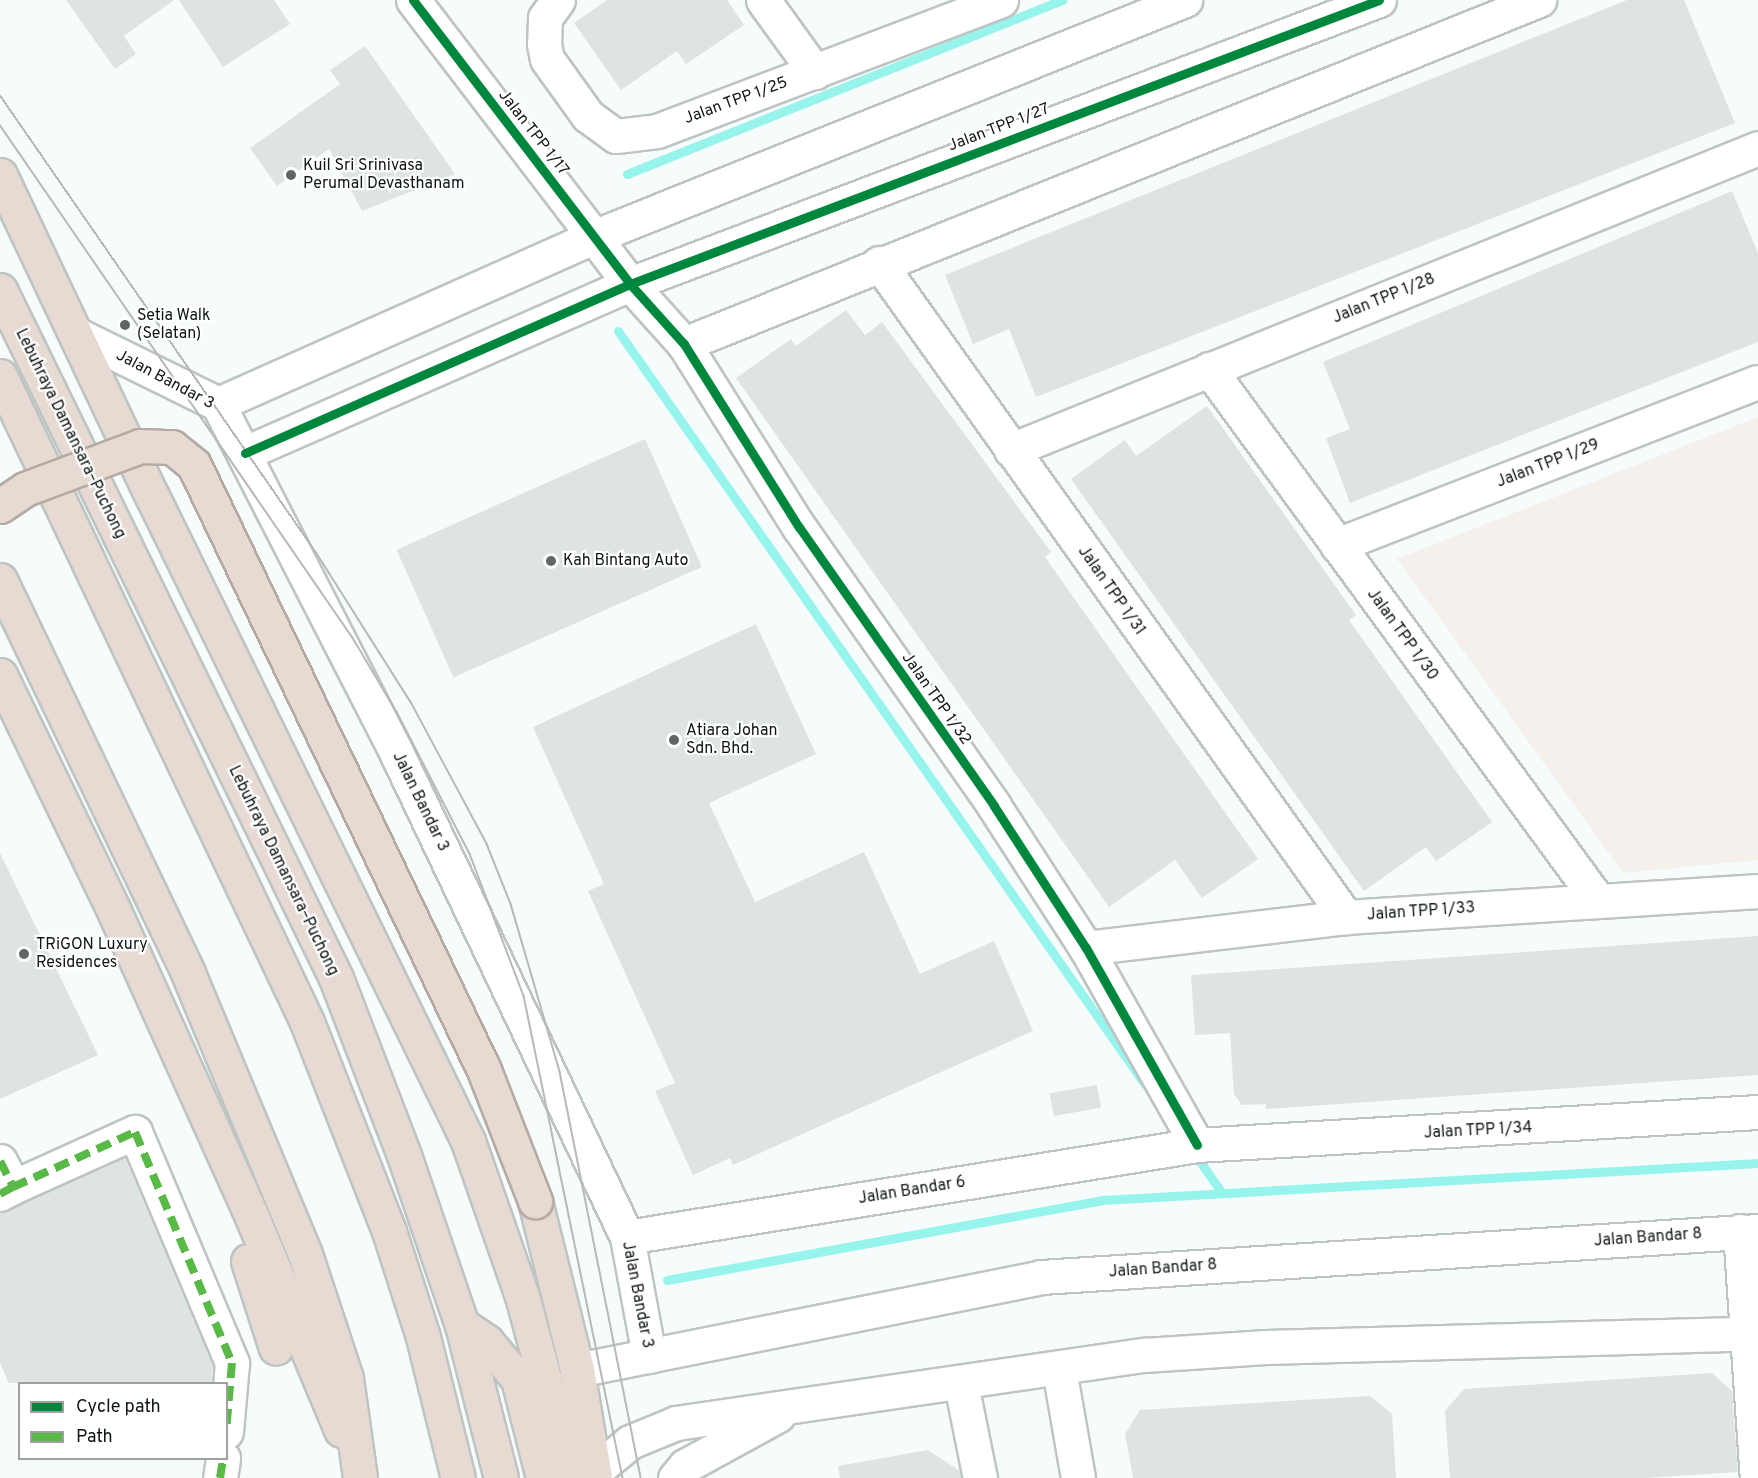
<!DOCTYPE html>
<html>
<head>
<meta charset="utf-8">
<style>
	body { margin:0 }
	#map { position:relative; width:1758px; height:1478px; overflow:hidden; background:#f5fcfb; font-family:Overpass,sans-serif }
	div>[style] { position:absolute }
	.green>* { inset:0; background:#f5f0ec }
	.stream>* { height:9px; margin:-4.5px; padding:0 4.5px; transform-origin:4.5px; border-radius:4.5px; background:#96f4ec }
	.building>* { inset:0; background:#dde4e3; transform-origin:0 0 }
	.roads { filter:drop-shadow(2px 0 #bdc4c3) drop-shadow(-2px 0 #bdc4c3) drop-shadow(0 2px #bdc4c3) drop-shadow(0 -2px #bdc4c3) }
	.minor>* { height:33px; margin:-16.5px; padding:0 16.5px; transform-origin:16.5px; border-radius:16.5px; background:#fefffe }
	.highway>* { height:33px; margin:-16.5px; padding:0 16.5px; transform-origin:16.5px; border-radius:16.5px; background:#e7dad3 }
	.tram>* { height:1.5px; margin:-0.75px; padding:0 0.75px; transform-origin:0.75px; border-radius:0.75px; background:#b7b9b9 }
	.bridges { filter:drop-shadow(2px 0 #b4aaa2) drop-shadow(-2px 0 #b4aaa2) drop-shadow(0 2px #b4aaa2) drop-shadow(0 -2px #b4aaa2) }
	.highway-bridge>* { height:33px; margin:-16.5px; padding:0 16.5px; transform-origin:16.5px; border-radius:16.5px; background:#e7dad3 }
	.quiet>* { height:8px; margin-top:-4px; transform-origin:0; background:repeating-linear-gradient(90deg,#58b947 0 15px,transparent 0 23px) }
	.cycleway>* { height:9px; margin:-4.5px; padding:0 4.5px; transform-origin:4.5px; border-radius:4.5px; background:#00873e }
	.dots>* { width:16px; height:16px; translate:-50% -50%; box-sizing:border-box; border:3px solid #fff; border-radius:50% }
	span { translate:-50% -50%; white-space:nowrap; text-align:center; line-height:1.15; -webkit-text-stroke:4.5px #fff; paint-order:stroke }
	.street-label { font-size:16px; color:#0e1514 }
	.poi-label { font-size:16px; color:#0e1514 }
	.left { translate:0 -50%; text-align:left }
	.legend { position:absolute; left:18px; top:1382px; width:210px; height:78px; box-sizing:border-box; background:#fff; border:2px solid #9fa1a1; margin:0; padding:8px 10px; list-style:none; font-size:18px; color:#0e1514 }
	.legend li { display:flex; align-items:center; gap:12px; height:30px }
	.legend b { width:30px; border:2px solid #9fa1a1 }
</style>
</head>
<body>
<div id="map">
	<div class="green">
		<i style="clip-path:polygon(1758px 417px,1758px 860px,1623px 873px,1397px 559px)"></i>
	</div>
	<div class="stream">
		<i style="left:627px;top:174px;width:469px;rotate:-21.8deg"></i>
		<i style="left:618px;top:331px;width:918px;rotate:55.03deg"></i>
		<i style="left:1194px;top:1153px;width:49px;rotate:55deg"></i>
		<i style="left:667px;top:1280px;width:442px;rotate:-10.4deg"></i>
		<i style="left:1102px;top:1200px;width:657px;rotate:-3.23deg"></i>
	</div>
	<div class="building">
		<i style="clip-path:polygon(66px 0,174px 0,124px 36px,136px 54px,115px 69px)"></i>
		<i style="clip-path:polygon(179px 0,274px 0,290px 24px,223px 67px)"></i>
		<i style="clip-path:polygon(607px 0,727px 0,744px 25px,686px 64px,677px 51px,621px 90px,574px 23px)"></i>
		<i style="clip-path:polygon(1627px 0,1684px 0,1735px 123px,1036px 397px,1009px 329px,973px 344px,945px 275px)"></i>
		<i style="clip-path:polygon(365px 46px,455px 174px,362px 211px,329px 149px,277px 186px,250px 148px,340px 84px,330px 70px)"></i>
		<i style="clip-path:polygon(1732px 191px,1758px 253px,1758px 342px,1350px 503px,1326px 438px,1350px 429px,1323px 362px)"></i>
		<i style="clip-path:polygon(846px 310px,865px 335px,882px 322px,1051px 552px,1045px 557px,1258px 859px,1202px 898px,1175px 860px,1109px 907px,736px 378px,791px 339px,796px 346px)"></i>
		<i style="clip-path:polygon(1207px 406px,1356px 615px,1349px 620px,1492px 822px,1436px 861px,1426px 847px,1364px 891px,1071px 479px,1125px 440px,1136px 456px)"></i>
		<i style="left:645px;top:439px;width:140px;height:272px;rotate:66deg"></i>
		<i style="clip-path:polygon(756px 624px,816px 754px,709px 803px,755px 902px,864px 852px,920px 974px,994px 941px,1033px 1031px,733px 1165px,730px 1158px,693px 1175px,655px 1091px,675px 1083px,588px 891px,604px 884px,533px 727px)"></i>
		<i style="clip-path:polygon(0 853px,98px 1055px,0 1099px)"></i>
		<i style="clip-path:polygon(1758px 936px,1758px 1075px,1266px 1109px,1266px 1104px,1242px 1105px,1234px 1094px,1230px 1033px,1195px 1035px,1191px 975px)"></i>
		<i style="left:1097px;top:1085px;width:23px;height:48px;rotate:80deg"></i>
		<i style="clip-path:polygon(125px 1157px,213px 1366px,211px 1383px,9px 1383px,0 1363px,0 1213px)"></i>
		<i style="clip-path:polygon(1712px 1373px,1732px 1391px,1738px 1472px,1644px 1478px,1450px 1478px,1445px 1411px,1464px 1389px)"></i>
		<i style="clip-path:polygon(1370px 1396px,1392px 1414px,1396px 1478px,1133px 1478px,1125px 1434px,1140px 1410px)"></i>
		<i style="clip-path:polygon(928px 1450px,960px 1471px,961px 1478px,840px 1478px,838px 1466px)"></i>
	</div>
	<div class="roads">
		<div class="minor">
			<i style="left:413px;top:0;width:357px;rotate:52.6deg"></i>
			<i style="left:630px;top:284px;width:81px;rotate:48deg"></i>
			<i style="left:684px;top:344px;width:216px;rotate:57.9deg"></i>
			<i style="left:799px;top:527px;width:340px;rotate:55deg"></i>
			<i style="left:994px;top:806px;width:169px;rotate:57.1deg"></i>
			<i style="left:1086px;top:948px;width:226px;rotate:60.6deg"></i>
			<i style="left:558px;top:0;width:22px;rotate:126deg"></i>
			<i style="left:545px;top:18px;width:26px;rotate:92deg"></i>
			<i style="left:544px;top:44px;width:15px;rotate:79deg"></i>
			<i style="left:547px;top:59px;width:70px;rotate:54.3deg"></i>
			<i style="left:588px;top:116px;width:34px;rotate:36deg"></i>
			<i style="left:616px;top:136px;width:41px;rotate:-7deg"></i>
			<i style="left:657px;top:131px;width:368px;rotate:-20.8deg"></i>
			<i style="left:763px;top:0;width:89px;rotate:54.2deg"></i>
			<i style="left:879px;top:263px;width:804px;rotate:54.47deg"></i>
			<i style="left:78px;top:335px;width:156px;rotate:26.2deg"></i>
			<i style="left:218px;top:404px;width:391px;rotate:62.9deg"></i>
			<i style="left:396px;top:752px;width:537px;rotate:64.53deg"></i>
			<i style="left:627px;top:1237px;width:121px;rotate:79.5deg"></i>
			<i style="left:684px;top:344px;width:922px;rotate:-21.92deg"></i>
			<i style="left:1209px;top:369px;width:657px;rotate:53.79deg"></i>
			<i style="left:218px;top:404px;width:411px;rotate:-24deg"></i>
			<i style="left:593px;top:237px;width:638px;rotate:-21.82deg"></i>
			<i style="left:1011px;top:450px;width:806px;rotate:-22.01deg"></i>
			<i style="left:245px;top:453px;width:420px;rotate:-23.7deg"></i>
			<i style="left:630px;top:284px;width:801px;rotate:-20.77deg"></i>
			<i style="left:1337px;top:545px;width:451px;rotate:-21.2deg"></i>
			<i style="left:1086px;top:948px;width:262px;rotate:-6.8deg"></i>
			<i style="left:1346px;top:917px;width:413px;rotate:-3.6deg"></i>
			<i style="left:0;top:1161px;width:29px;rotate:63deg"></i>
			<i style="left:13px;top:1187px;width:15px;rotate:152deg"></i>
			<i style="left:13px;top:1187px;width:134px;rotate:-24.3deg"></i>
			<i style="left:135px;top:1132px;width:251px;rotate:67.2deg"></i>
			<i style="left:232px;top:1363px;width:69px;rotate:95deg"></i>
			<i style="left:1740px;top:1231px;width:248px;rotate:86.1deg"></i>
			<i style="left:627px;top:1237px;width:577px;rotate:-9.17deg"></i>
			<i style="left:1197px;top:1145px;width:562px;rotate:-3.37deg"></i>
			<i style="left:1059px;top:1369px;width:111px;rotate:80.1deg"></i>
			<i style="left:577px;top:1370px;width:473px;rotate:-11.3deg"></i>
			<i style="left:1041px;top:1277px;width:718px;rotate:-3.67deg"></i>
			<i style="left:961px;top:1384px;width:96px;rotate:78.6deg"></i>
			<i style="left:595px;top:1471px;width:45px;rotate:-39.6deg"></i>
			<i style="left:630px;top:1442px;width:50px;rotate:-22.4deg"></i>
			<i style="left:676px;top:1423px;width:473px;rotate:-8.3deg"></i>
			<i style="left:1144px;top:1355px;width:122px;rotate:-3.8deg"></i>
			<i style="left:1266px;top:1347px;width:479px;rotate:-1.6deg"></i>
			<i style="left:220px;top:1478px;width:20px;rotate:-81deg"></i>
			<i style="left:675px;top:1478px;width:16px;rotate:-50deg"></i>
			<i style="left:685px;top:1466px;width:106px;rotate:-28.7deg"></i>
		</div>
		<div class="highway">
			<i style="left:0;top:175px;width:355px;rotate:64.7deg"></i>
			<i style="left:152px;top:496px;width:718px;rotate:63.9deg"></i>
			<i style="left:468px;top:1141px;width:164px;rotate:70.8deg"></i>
			<i style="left:522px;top:1296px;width:188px;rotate:74.9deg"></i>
			<i style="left:0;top:290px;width:766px;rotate:63.97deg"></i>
			<i style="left:336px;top:978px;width:190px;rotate:69deg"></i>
			<i style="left:404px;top:1155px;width:180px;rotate:71.2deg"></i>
			<i style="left:462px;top:1325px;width:158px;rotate:75.7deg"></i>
			<i style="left:0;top:376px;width:715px;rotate:64.58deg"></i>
			<i style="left:307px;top:1022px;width:225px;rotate:68.6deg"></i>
			<i style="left:389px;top:1231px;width:111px;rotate:72.2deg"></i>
			<i style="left:423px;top:1337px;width:145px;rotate:76.1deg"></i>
			<i style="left:0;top:580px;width:436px;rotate:64.4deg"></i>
			<i style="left:188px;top:973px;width:304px;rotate:67.4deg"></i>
			<i style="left:305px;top:1254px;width:131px;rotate:71.7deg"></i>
			<i style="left:346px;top:1378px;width:101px;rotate:82deg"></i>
			<i style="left:0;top:675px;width:262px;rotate:64.2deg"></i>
			<i style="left:114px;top:911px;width:336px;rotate:65.7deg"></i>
			<i style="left:252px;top:1217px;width:231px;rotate:67.3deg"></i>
			<i style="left:535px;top:1201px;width:174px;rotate:76deg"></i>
			<i style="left:577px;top:1370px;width:109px;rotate:80.5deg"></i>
			<i style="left:248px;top:1261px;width:91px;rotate:72.2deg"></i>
			<i style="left:462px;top:1325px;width:30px;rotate:34deg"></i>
			<i style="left:487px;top:1342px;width:48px;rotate:50deg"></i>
			<i style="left:518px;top:1379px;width:102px;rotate:75.8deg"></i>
		</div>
	</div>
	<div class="tram">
		<i style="left:0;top:95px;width:556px;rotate:55.34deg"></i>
		<i style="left:316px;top:552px;width:178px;rotate:57.7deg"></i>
		<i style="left:411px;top:702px;width:161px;rotate:61.8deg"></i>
		<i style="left:487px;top:844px;width:65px;rotate:68.2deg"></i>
		<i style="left:511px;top:904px;width:175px;rotate:73.7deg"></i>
		<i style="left:560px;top:1072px;width:414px;rotate:78.7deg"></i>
		<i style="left:0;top:125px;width:623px;rotate:55.47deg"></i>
		<i style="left:353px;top:638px;width:86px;rotate:59.3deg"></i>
		<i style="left:397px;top:712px;width:160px;rotate:62.8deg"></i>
		<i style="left:470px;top:854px;width:152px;rotate:69.2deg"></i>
		<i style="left:524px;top:996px;width:492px;rotate:78.4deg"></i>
	</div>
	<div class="bridges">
		<div class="highway-bridge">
			<i style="left:0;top:506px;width:30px;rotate:-34deg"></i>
			<i style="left:25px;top:489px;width:123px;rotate:-20.5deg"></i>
			<i style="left:140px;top:446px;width:32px;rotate:2deg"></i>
			<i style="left:172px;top:447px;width:28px;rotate:39deg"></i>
			<i style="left:194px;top:465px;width:671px;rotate:64.39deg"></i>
			<i style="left:484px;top:1070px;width:141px;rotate:68.7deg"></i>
		</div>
	</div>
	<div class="quiet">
		<i style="left:0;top:1161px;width:29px;rotate:63deg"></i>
		<i style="left:13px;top:1187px;width:15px;rotate:152deg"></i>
		<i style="left:13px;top:1187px;width:134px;rotate:-24.3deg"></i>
		<i style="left:135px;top:1132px;width:251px;rotate:67.2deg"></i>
		<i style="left:232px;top:1363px;width:69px;rotate:95deg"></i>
		<i style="left:220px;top:1478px;width:20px;rotate:-81deg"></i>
	</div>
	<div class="cycleway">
		<i style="left:413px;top:0;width:357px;rotate:52.6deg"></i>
		<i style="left:630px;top:284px;width:81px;rotate:48deg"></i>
		<i style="left:684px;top:344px;width:216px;rotate:57.9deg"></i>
		<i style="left:799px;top:527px;width:340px;rotate:55deg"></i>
		<i style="left:994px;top:806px;width:169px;rotate:57.1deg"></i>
		<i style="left:1086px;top:948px;width:226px;rotate:60.6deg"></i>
		<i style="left:245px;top:453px;width:420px;rotate:-23.7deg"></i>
		<i style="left:630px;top:284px;width:801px;rotate:-20.77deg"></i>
	</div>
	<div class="dots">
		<i style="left:291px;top:175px;background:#5f6665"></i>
		<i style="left:125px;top:325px;background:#5f6665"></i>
		<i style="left:551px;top:561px;background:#5f6665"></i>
		<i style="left:674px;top:740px;background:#5f6665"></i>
		<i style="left:24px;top:954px;background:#5f6665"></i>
	</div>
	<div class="street-label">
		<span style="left:736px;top:101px;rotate:-20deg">Jalan TPP 1/25</span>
		<span style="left:999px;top:128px;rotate:-21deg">Jalan TPP 1/27</span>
		<span style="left:533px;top:133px;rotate:52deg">Jalan TPP 1/17</span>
		<span style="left:1384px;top:299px;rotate:-22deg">Jalan TPP 1/28</span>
		<span style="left:165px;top:380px;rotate:28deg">Jalan Bandar 3</span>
		<span style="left:70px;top:434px;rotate:64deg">Lebuhraya Damansara–Puchong</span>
		<span style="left:1548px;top:464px;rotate:-21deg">Jalan TPP 1/29</span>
		<span style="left:1111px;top:591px;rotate:55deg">Jalan TPP 1/31</span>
		<span style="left:1402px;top:635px;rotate:54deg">Jalan TPP 1/30</span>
		<span style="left:936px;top:699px;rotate:55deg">Jalan TPP 1/32</span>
		<span style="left:420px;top:802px;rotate:64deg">Jalan Bandar 3</span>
		<span style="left:283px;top:871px;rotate:64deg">Lebuhraya Damansara–Puchong</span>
		<span style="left:1421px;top:912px;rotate:-4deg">Jalan TPP 1/33</span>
		<span style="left:1478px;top:1131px;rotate:-3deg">Jalan TPP 1/34</span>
		<span style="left:912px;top:1191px;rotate:-9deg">Jalan Bandar 6</span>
		<span style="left:1648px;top:1238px;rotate:-4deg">Jalan Bandar 8</span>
		<span style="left:1163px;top:1269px;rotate:-4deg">Jalan Bandar 8</span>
		<span style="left:637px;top:1295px;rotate:79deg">Jalan Bandar 3</span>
	</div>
	<div class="poi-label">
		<span class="left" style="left:303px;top:175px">Kuil Sri Srinivasa<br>Perumal Devasthanam</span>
		<span class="left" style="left:137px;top:325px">Setia Walk<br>(Selatan)</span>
		<span class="left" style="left:563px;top:561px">Kah Bintang Auto</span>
		<span class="left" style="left:686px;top:740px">Atiara Johan<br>Sdn. Bhd.</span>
		<span class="left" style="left:36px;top:954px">TRiGON Luxury<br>Residences</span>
	</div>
	<ul class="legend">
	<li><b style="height:8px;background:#00873e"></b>Cycle path</li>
	<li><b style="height:8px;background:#58b947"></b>Path</li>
	</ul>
</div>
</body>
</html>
